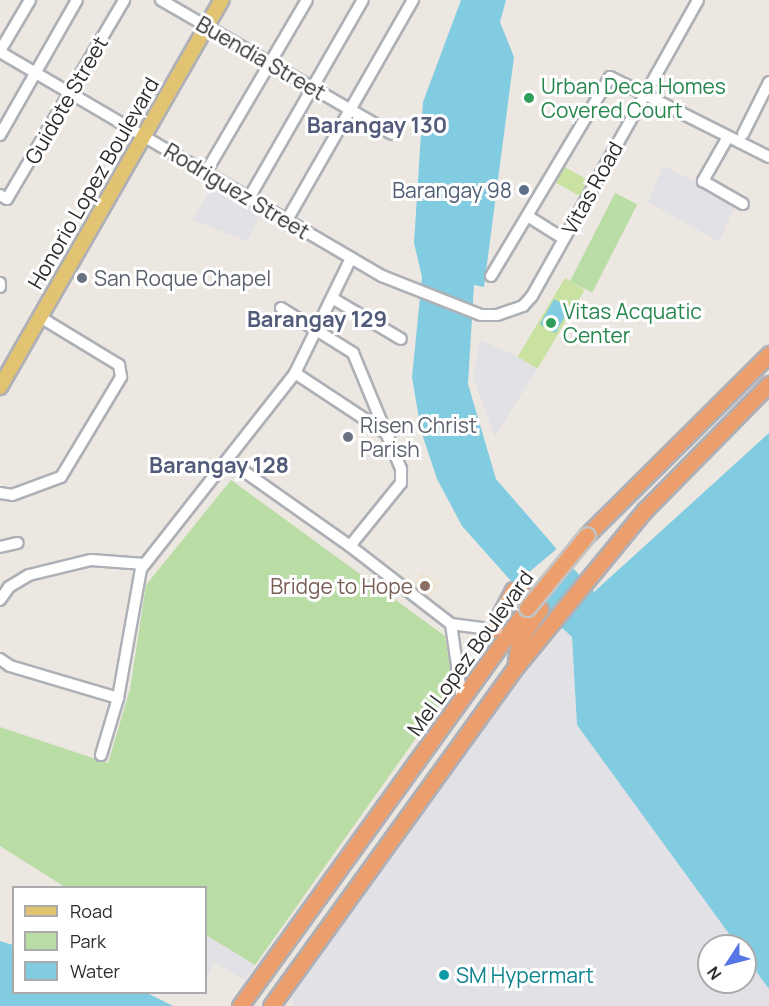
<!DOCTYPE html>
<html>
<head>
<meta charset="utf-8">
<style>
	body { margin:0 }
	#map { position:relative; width:769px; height:1006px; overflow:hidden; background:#ede7e1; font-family:Manrope,sans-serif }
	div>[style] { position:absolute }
	.industrial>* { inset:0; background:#e2e1e6 }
	.education>* { inset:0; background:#ece3d3; transform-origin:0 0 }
	.green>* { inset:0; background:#badca5; transform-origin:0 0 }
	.pitch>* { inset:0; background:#c9e2a2; transform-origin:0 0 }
	.water>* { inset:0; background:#82cce2; transform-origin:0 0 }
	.pier>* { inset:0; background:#ede7e1; transform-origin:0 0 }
	.roads { filter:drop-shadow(2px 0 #aeb0b7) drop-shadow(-2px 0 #aeb0b7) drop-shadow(0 2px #aeb0b7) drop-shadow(0 -2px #aeb0b7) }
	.minor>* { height:10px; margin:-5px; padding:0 5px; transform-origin:5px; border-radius:5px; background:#fff }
	.major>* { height:14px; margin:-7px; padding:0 7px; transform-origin:7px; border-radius:7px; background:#e1c372 }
	.highway>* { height:15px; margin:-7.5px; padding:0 7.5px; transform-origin:7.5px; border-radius:7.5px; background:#ec9f6d }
	.bridges { filter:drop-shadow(2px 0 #c4c4c4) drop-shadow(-2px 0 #c4c4c4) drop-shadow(0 2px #c4c4c4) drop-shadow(0 -2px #c4c4c4) }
	.highway-bridge>* { height:15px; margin:-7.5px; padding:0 7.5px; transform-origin:7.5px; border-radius:7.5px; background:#ec9f6d }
	.dots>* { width:16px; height:16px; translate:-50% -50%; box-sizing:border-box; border:3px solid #fff; border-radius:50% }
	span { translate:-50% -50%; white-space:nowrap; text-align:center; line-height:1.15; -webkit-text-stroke:6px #fff; paint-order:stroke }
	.street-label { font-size:21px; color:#2d2d2d }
	.leisure-label { font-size:21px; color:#27864d }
	.left { translate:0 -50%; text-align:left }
	.service-label { font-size:21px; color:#4e5e75 }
	.right { translate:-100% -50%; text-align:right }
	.worship-label { font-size:21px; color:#5b616d }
	.education-label { font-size:21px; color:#785e54 }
	.culture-label { font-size:21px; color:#0d838f }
	.neighbourhood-label { font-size:22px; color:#525b79; font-weight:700 }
	.legend { position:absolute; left:12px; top:886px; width:195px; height:108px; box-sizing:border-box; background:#fff; border:2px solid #ababab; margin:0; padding:8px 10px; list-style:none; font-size:18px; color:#2d2d2d }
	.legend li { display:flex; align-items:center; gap:12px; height:30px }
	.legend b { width:30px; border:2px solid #ababab }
	.north { position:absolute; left:697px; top:934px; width:60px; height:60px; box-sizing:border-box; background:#fff; border:2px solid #ababab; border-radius:50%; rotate:234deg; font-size:16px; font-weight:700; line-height:24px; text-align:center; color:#2d2d2d }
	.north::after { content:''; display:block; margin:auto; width:21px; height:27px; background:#5676e5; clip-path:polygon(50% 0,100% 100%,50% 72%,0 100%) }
</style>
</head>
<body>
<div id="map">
	<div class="industrial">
		<i style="clip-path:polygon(663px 166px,737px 201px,719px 242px,648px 202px)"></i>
		<i style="clip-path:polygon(213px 186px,261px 213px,247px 241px,192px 220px)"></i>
		<i style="clip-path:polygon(480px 340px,539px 366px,495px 437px,473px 377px)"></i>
		<i style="clip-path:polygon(564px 628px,572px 637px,577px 725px,738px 946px,709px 946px,709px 982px,745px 982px,745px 956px,769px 989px,769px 1006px,294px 1006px,291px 996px,394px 849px,489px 717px)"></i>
		<i style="clip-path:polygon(206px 935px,255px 965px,245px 980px,215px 963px,206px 978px)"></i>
	</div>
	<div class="education">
		<i style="left:422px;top:572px;width:21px;height:19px;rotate:35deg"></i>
	</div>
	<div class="green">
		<i style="left:615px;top:193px;width:25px;height:99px;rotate:27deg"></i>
		<i style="clip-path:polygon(231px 480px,445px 636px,453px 686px,255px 965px,206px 935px,206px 888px,65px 887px,0 846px,0 727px,108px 763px,130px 689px,146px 585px)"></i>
	</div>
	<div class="pitch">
		<i style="left:561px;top:165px;width:31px;height:18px;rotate:29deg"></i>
		<i style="left:565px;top:278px;width:23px;height:92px;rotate:31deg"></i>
	</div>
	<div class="water">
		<i style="clip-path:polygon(461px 0,506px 0,500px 22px,514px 57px,484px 287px,474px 285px,468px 384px,496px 479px,594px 592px,769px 433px,769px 989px,745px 956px,745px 946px,738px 946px,577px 725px,572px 637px,513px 583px,462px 526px,437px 479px,421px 431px,412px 377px,422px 277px,414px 243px,423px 102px)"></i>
		<i style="left:554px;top:299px;width:18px;height:29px;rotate:29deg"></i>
		<i style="clip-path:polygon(0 941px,13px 945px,14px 992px,147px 993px,173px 1006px,0 1006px)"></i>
	</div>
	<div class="pier">
		<i style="left:559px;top:547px;width:26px;height:61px;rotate:50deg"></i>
	</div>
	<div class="roads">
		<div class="minor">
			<i style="left:161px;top:0;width:267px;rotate:30.1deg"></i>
			<i style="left:0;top:51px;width:59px;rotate:-59.5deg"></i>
			<i style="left:0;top:52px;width:443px;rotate:30.4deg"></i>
			<i style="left:382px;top:276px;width:106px;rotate:21.5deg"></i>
			<i style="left:481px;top:315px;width:16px"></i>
			<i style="left:497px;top:315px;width:28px;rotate:-19deg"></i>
			<i style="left:523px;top:306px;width:13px;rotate:-48deg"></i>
			<i style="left:532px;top:296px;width:339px;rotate:-60.7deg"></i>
			<i style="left:743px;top:134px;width:58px;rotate:-63.4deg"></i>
			<i style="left:0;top:135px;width:155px;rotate:-60.3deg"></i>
			<i style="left:728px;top:137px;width:51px;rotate:119.6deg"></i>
			<i style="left:703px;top:181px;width:46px;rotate:29.9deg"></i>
			<i style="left:206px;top:172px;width:199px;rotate:-59.6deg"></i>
			<i style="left:0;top:195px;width:8px;rotate:30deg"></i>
			<i style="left:7px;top:199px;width:231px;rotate:-59.5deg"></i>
			<i style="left:249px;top:198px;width:228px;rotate:-60.1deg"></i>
			<i style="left:529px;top:217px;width:41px;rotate:32.2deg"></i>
			<i style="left:287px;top:220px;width:254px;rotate:-60.2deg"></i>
			<i style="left:491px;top:276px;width:232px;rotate:-59.1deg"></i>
			<i style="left:610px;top:77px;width:178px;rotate:26.7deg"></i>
			<i style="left:0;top:283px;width:4px;rotate:90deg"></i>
			<i style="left:332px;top:298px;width:80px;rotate:30.7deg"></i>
			<i style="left:281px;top:308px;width:85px;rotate:32deg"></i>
			<i style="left:353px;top:353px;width:126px;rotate:67.5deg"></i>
			<i style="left:401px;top:469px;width:14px;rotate:90deg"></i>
			<i style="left:401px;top:483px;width:81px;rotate:129deg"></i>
			<i style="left:295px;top:373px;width:113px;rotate:33.4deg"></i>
			<i style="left:228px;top:460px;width:149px;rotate:35.2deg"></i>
			<i style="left:350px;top:546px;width:128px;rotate:37.7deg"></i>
			<i style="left:451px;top:624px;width:46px;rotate:7.4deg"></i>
			<i style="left:0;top:493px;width:12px;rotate:9deg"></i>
			<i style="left:12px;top:495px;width:52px;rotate:-20.2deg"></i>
			<i style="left:61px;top:477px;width:117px;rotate:-59deg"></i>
			<i style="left:121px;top:377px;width:12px;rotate:-99deg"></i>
			<i style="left:119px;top:365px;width:92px;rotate:-148.7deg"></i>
			<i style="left:0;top:547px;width:18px;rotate:-13deg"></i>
			<i style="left:0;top:600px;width:16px;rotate:-55deg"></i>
			<i style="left:9px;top:587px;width:23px;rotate:-31deg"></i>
			<i style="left:29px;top:575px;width:64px;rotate:-13.6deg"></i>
			<i style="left:91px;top:560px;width:53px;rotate:4.3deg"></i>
			<i style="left:451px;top:624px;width:76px;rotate:81.7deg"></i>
			<i style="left:0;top:659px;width:12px;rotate:35deg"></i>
			<i style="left:10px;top:666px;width:113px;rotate:16.5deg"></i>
			<i style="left:101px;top:755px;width:59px;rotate:-73.4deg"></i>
			<i style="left:118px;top:698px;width:131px;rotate:-79.9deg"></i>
			<i style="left:141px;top:569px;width:249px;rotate:-51.8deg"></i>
			<i style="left:295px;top:373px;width:128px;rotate:-64deg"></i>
		</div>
		<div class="major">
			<i style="left:0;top:387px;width:446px;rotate:-60.2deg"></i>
		</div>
		<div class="highway">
			<i style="left:587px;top:535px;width:257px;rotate:-44.8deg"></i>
			<i style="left:492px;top:630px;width:45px;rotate:-62.3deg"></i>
			<i style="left:513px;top:590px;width:6px"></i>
			<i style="left:519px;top:590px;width:28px;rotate:42deg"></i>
			<i style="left:540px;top:609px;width:37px;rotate:124deg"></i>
			<i style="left:519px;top:640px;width:28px;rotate:98deg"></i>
			<i style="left:240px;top:1006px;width:491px;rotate:-54.2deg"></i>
			<i style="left:271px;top:1006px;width:417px;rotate:-54.2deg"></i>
			<i style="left:515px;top:668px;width:205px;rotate:-50.6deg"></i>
			<i style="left:645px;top:510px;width:177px;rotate:-45.5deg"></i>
		</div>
	</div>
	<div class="bridges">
		<div class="highway-bridge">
			<i style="left:527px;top:608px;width:94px;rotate:-50.6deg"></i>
		</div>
	</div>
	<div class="dots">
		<i style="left:529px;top:98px;background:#2e9e5b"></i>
		<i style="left:524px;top:190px;background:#5c6f8a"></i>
		<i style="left:82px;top:278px;background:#6b7280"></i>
		<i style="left:551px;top:323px;background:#2e9e5b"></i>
		<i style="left:348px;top:437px;background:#6b7280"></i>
		<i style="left:425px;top:586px;background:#8d6e63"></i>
		<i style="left:444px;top:975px;background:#0f9aa8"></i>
	</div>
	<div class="street-label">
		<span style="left:261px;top:58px;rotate:30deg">Buendia Street</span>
		<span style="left:66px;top:100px;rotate:-60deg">Guidote Street</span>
		<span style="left:93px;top:183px;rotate:-60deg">Honorio Lopez Boulevard</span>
		<span style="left:592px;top:188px;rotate:-61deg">Vitas Road</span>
		<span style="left:237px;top:191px;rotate:31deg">Rodriguez Street</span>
		<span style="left:470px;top:653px;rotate:-54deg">Mel Lopez Boulevard</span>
	</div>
	<div class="leisure-label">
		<span class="left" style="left:541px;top:98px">Urban Deca Homes<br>Covered Court</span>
		<span class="left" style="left:563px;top:323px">Vitas Acquatic<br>Center</span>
	</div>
	<div class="service-label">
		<span class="right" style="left:512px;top:190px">Barangay 98</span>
	</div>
	<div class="worship-label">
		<span class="left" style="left:94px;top:278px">San Roque Chapel</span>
		<span class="left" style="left:360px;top:437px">Risen Christ<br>Parish</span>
	</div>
	<div class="education-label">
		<span class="right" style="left:413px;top:586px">Bridge to Hope</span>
	</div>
	<div class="culture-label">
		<span class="left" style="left:456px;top:975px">SM Hypermart</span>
	</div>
	<div class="neighbourhood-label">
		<span style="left:377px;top:126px">Barangay 130</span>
		<span style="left:317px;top:320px">Barangay 129</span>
		<span style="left:219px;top:466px">Barangay 128</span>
	</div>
	<ul class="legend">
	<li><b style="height:8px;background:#e1c372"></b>Road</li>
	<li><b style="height:16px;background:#badca5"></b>Park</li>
	<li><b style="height:16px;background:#82cce2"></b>Water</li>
	</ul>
	<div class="north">N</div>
</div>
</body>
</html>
